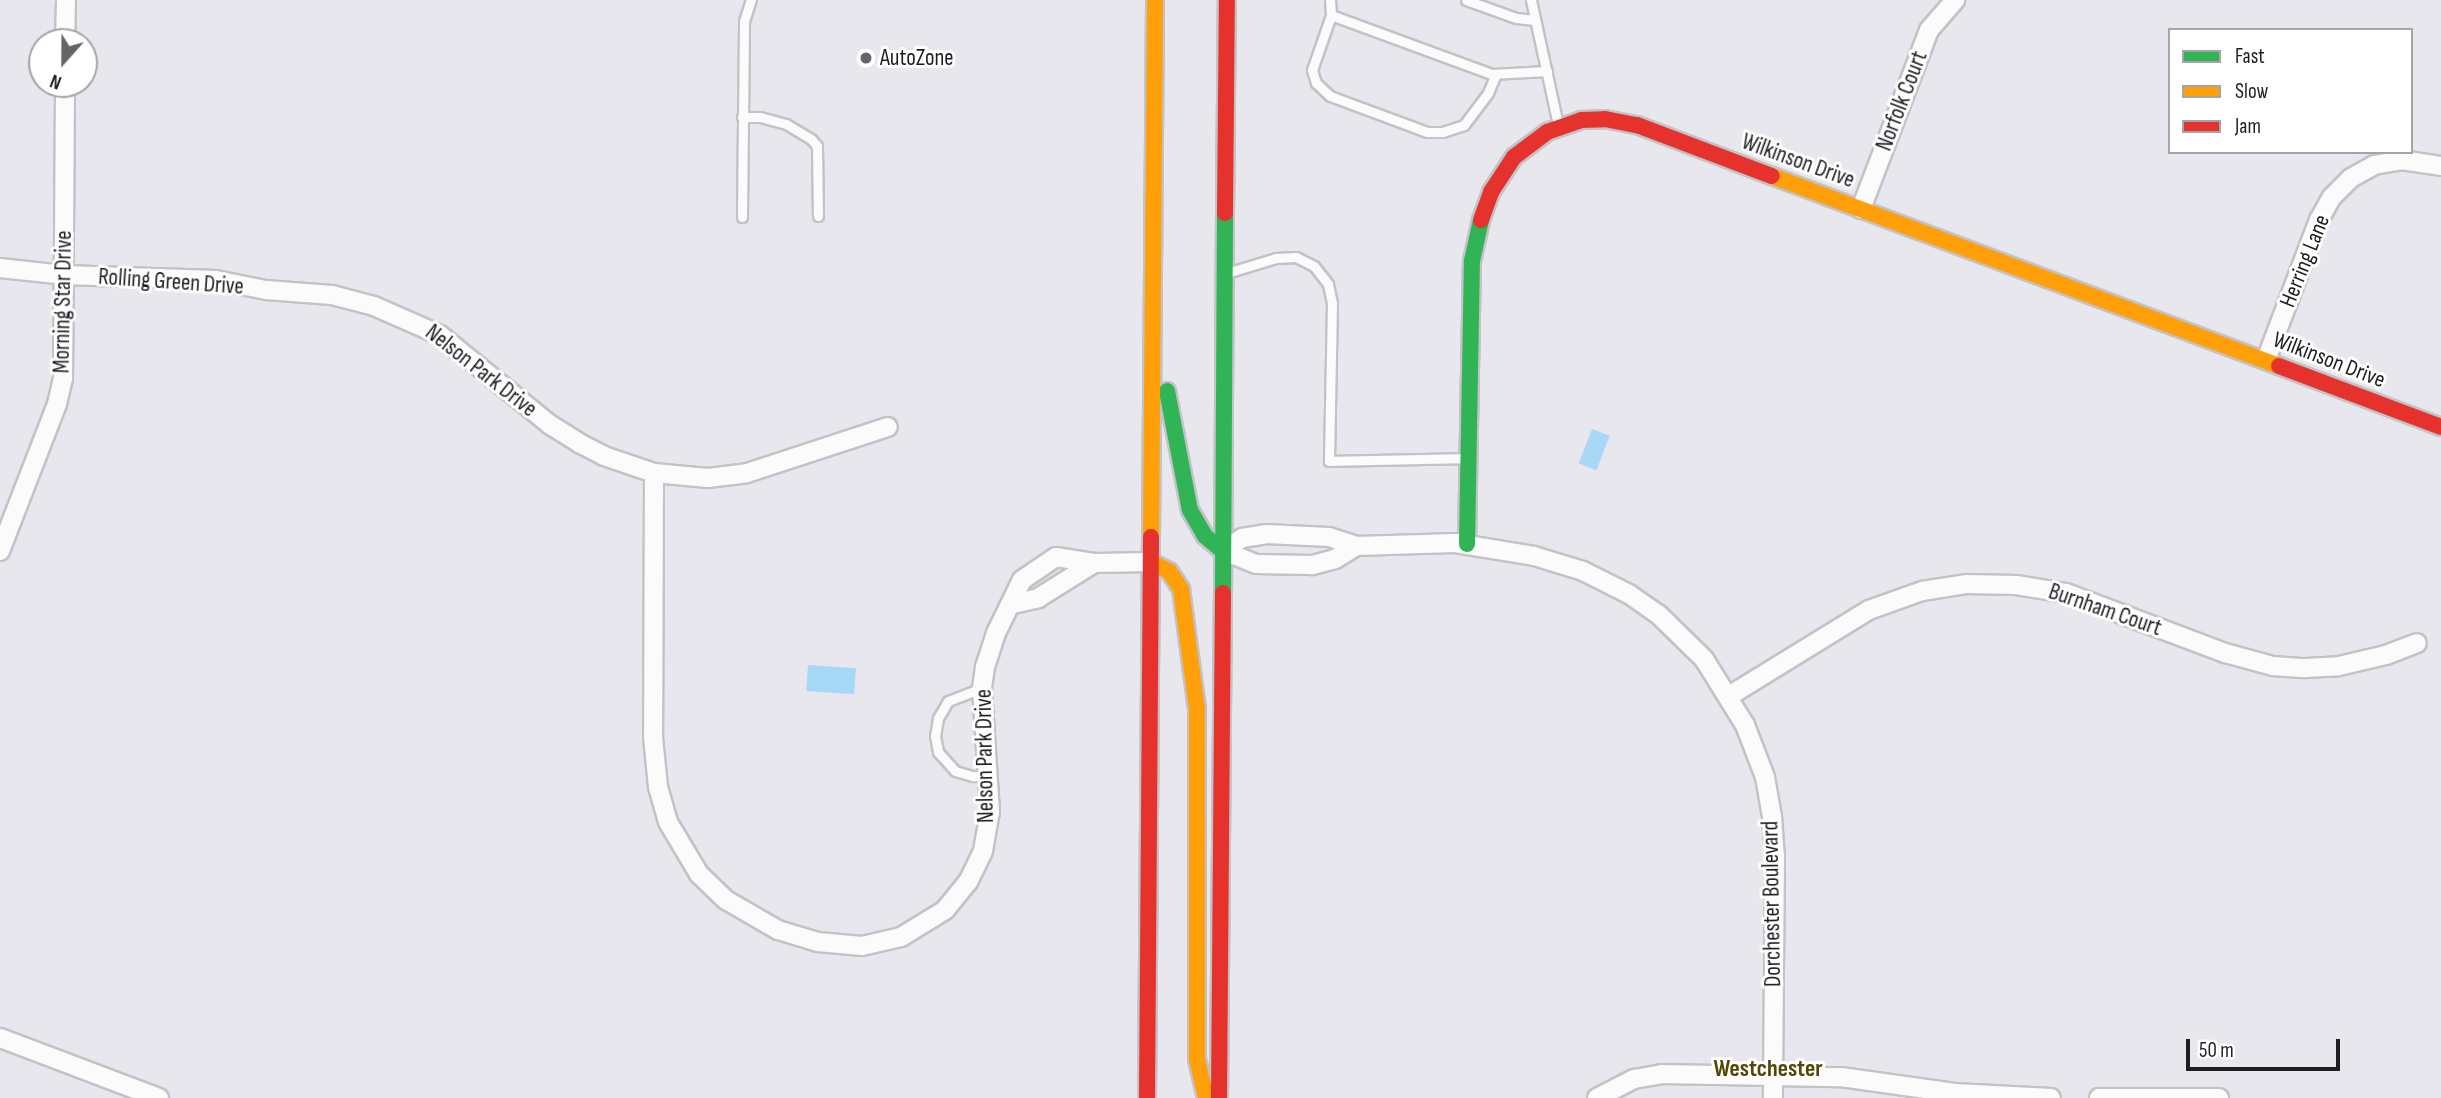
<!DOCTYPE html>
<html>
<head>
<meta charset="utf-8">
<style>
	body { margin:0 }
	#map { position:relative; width:2441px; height:1098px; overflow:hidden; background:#e7e7ed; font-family:"Sofia Sans Condensed",sans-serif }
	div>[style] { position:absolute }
	.water>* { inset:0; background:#a7d8f6; transform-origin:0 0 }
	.roads { filter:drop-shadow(2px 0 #c3c3c7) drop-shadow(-2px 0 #c3c3c7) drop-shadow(0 2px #c3c3c7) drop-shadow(0 -2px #c3c3c7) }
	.lane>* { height:9px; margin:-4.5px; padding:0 4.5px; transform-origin:4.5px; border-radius:4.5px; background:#fbfbfc }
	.street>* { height:18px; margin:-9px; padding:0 9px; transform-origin:9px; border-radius:9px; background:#fbfbfc }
	.fast>* { height:16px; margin:-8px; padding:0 8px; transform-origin:8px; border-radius:8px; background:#30b455 }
	.slow>* { height:16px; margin:-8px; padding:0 8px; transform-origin:8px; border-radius:8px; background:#ff9f0a }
	.jam>* { height:16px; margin:-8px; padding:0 8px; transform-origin:8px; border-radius:8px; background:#e5322d }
	.dots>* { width:19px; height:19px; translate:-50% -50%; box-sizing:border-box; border:4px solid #fff; border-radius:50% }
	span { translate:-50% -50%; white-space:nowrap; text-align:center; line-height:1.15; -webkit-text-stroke:6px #fff; paint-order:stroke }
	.poi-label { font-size:23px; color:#1e1e22 }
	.left { translate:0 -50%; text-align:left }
	.street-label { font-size:23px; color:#1e1e22 }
	.neighbourhood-label { font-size:24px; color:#514602; font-weight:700 }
	.legend { position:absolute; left:2168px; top:28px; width:245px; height:126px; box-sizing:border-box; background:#fff; border:2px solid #a5a5a7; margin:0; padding:9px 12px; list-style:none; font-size:21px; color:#1e1e22 }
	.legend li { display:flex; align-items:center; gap:14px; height:35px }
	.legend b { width:35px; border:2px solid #a5a5a7 }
	.north { position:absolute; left:28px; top:28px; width:70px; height:70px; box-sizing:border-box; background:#fff; border:2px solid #a5a5a7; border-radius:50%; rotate:201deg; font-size:19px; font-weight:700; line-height:28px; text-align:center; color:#1e1e22 }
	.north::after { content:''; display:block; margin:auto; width:24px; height:32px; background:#646469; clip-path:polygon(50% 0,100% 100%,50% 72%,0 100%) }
	.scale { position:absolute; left:2186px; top:1039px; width:154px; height:32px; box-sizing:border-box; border:4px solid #1e1e22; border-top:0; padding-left:9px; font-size:21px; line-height:24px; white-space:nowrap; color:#1e1e22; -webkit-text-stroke:5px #fff; paint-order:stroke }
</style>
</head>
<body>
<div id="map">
	<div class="water">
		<i style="left:1592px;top:429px;width:19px;height:37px;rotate:21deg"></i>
		<i style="left:808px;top:665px;width:48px;height:26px;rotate:4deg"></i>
	</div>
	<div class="roads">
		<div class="lane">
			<i style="left:1330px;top:0;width:15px;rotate:86deg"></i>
			<i style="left:1466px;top:0;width:53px;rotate:19.8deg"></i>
			<i style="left:1516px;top:18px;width:19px;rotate:6deg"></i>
			<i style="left:1531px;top:0;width:128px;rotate:77.8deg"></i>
			<i style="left:1496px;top:74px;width:21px;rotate:113deg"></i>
			<i style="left:1488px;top:93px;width:40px;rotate:127deg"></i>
			<i style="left:1464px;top:125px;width:22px;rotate:162deg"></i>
			<i style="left:1443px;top:132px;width:16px;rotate:180deg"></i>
			<i style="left:1427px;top:132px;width:103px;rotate:-159.6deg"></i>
			<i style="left:1330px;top:96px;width:19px;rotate:-137deg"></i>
			<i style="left:1316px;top:83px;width:14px;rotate:-107deg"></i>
			<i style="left:1312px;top:70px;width:58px;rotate:-70.9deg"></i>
			<i style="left:1331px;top:15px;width:171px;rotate:20.2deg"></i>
			<i style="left:1491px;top:74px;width:56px;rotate:-3.1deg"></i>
			<i style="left:742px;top:117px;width:18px"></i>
			<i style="left:760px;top:117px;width:27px;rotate:15deg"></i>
			<i style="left:786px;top:124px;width:29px;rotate:31deg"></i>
			<i style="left:811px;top:139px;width:9px;rotate:49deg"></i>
			<i style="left:817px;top:146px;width:70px;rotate:89.2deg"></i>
			<i style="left:742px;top:217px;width:196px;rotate:-89.4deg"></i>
			<i style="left:744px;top:21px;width:22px;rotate:-72deg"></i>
			<i style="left:1230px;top:272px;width:48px;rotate:-16.9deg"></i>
			<i style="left:1276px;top:258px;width:20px;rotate:-3deg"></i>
			<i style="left:1296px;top:257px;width:20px;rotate:27deg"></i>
			<i style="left:1314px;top:266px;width:23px;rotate:52deg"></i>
			<i style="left:1328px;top:284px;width:19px;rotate:78deg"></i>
			<i style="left:1332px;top:303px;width:158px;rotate:91.1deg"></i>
			<i style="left:1329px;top:461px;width:138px;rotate:-1.2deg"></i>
			<i style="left:982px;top:688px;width:36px;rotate:159deg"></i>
			<i style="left:948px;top:701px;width:20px;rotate:120deg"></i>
			<i style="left:938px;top:718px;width:18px;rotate:99deg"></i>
			<i style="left:935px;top:736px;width:16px;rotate:79deg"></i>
			<i style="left:938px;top:752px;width:25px;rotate:48deg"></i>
			<i style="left:955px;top:771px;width:19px;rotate:16deg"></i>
			<i style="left:973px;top:776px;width:15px"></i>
		</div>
		<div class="street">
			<i style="left:65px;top:42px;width:42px;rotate:-88.6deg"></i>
			<i style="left:1861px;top:209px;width:191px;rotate:-69.2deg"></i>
			<i style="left:1929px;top:30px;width:40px;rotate:-49deg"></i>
			<i style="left:0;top:268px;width:64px;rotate:6.2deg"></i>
			<i style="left:64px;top:275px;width:152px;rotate:1.9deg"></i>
			<i style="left:216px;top:280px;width:51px;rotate:11.3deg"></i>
			<i style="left:266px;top:290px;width:66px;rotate:4.3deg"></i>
			<i style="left:332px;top:295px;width:43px;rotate:14.7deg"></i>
			<i style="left:374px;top:306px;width:72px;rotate:23.7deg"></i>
			<i style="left:440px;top:335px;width:141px;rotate:39.2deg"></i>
			<i style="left:549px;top:424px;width:36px;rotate:32deg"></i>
			<i style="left:579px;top:443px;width:28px;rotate:27deg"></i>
			<i style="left:604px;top:456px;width:53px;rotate:18.8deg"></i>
			<i style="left:654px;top:473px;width:54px;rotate:5.3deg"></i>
			<i style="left:708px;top:478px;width:39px;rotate:-7deg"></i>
			<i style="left:747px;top:473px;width:148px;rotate:-18.1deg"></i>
			<i style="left:2266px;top:360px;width:150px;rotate:-69.3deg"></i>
			<i style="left:2319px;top:220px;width:26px;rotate:-61deg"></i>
			<i style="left:2332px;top:197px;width:27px;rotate:-45deg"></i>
			<i style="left:2351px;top:178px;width:26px;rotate:-29deg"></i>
			<i style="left:2374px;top:165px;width:27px;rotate:-10deg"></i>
			<i style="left:2401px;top:160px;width:40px;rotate:8.5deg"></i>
			<i style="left:654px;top:473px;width:264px;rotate:90.2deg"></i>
			<i style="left:653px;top:737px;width:50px;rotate:84.3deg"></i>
			<i style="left:658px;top:787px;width:36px;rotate:74deg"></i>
			<i style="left:668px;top:822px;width:61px;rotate:59.2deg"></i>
			<i style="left:699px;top:874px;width:37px;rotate:44deg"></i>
			<i style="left:726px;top:900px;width:60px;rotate:30deg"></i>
			<i style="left:778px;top:930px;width:42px;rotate:16.7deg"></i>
			<i style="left:818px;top:942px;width:44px;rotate:5.2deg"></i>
			<i style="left:862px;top:946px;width:40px;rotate:-13deg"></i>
			<i style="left:901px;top:937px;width:52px;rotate:-31.5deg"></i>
			<i style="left:945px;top:910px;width:36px;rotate:-51deg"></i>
			<i style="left:968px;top:882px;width:34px;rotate:-64deg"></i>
			<i style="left:983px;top:851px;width:40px;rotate:-80deg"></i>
			<i style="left:990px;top:812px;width:124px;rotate:-93.7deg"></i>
			<i style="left:982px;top:688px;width:21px;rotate:-82deg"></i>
			<i style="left:985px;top:667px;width:36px;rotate:-72deg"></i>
			<i style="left:996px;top:633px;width:59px;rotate:-63.9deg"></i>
			<i style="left:1022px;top:580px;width:41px;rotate:-34.1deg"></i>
			<i style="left:1056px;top:557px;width:38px;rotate:9deg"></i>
			<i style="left:1094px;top:563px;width:57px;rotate:-1deg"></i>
			<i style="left:1356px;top:546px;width:25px;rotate:148deg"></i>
			<i style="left:1335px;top:559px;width:24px;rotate:165deg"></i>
			<i style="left:1312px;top:565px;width:56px;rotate:-179deg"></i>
			<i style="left:1256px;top:564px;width:35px;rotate:-158deg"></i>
			<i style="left:1223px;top:551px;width:23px;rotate:-34deg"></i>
			<i style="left:1242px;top:538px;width:24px;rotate:-9deg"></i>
			<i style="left:1266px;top:534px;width:63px;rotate:2.7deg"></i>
			<i style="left:1329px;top:537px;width:28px;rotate:18deg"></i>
			<i style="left:1356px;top:546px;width:99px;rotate:-1.7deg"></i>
			<i style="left:1455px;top:543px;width:80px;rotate:9.3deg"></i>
			<i style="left:1534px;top:556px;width:51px;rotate:17deg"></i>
			<i style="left:1583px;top:571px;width:51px;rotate:26.6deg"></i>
			<i style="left:1629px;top:594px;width:35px;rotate:35deg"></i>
			<i style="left:1658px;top:614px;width:64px;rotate:44.4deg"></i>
			<i style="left:1704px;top:659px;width:78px;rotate:58.2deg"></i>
			<i style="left:1745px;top:725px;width:56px;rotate:69deg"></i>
			<i style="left:1765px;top:777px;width:40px;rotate:80deg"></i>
			<i style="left:1772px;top:816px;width:39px;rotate:86deg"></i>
			<i style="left:1775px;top:855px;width:243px;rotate:90.5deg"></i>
			<i style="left:0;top:551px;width:158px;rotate:-68.8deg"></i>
			<i style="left:57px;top:404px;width:26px;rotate:-77deg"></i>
			<i style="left:63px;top:379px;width:295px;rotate:-89.6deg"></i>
			<i style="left:1013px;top:604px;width:26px;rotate:-13deg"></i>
			<i style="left:1038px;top:598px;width:66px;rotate:-32deg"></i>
			<i style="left:1729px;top:696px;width:164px;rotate:-31.6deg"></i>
			<i style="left:1869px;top:610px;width:56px;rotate:-19.7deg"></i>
			<i style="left:1922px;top:591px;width:46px;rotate:-8.8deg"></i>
			<i style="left:1967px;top:584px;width:49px;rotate:1.2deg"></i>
			<i style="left:2016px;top:585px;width:51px;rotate:9.1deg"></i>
			<i style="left:2066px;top:593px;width:170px;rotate:20.7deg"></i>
			<i style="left:2225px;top:653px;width:50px;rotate:15.2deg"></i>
			<i style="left:2273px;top:666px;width:32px;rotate:4deg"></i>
			<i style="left:2305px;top:668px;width:34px;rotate:-3deg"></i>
			<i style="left:2339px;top:666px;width:48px;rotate:-13.2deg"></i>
			<i style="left:2386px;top:655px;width:33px;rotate:-21deg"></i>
			<i style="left:0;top:1038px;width:170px;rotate:20.7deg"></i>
			<i style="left:1597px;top:1098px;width:42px;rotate:-27.2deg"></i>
			<i style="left:1634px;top:1079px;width:27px;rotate:-10deg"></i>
			<i style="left:1661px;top:1074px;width:180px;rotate:1deg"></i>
			<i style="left:1841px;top:1077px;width:115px;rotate:8deg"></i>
			<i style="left:1955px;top:1093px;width:96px;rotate:3deg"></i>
			<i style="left:2099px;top:1098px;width:120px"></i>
		</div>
		<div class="fast">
			<i style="left:1167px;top:391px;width:121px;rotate:79.1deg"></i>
			<i style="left:1190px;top:510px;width:30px;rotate:60deg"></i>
			<i style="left:1205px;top:536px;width:23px;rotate:40deg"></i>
			<i style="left:1467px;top:544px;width:283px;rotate:-89deg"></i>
			<i style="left:1472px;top:261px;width:42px;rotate:-77.6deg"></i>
			<i style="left:1223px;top:593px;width:380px;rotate:-89.7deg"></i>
		</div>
		<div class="slow">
			<i style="left:1772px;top:176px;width:541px;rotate:20.54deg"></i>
			<i style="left:1151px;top:537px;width:537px;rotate:-89.57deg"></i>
			<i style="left:1151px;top:562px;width:20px;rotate:27deg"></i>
			<i style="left:1169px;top:571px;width:22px;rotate:56deg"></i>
			<i style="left:1181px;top:589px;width:121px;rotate:82.4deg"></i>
			<i style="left:1197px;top:709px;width:350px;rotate:90deg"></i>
			<i style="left:1197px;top:1059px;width:40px;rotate:77deg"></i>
		</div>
		<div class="jam">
			<i style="left:1225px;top:213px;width:213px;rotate:-89.5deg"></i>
			<i style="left:1481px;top:220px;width:30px;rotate:-70deg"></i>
			<i style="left:1491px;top:192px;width:42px;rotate:-56.7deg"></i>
			<i style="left:1514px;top:157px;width:41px;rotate:-37.1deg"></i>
			<i style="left:1547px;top:132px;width:36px;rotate:-19deg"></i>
			<i style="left:1581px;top:120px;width:24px;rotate:-2deg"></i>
			<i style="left:1605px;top:119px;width:33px;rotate:11deg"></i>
			<i style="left:1637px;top:125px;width:144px;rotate:20.7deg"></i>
			<i style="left:2279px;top:366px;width:173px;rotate:20.6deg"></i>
			<i style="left:1147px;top:1098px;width:561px;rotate:-89.59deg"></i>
			<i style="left:1219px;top:1098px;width:505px;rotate:-89.55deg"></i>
		</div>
	</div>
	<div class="dots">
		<i style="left:866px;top:58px;background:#646469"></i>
	</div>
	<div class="poi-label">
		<span class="left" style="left:880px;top:58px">AutoZone</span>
	</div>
	<div class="street-label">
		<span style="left:1902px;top:101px;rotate:-69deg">Norfolk Court</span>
		<span style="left:1798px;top:161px;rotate:20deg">Wilkinson Drive</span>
		<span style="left:2305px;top:261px;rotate:-68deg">Herring Lane</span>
		<span style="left:171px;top:282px;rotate:4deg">Rolling Green Drive</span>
		<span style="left:63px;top:302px;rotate:-89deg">Morning Star Drive</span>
		<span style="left:2329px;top:360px;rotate:21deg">Wilkinson Drive</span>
		<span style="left:481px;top:371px;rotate:38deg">Nelson Park Drive</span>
		<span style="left:2105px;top:610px;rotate:19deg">Burnham Court</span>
		<span style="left:985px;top:756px;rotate:-91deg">Nelson Park Drive</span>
		<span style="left:1772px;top:904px;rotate:-91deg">Dorchester Boulevard</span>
	</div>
	<div class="neighbourhood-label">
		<span style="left:1768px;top:1069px">Westchester</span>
	</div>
	<ul class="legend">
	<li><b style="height:9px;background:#30b455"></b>Fast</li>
	<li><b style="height:9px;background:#ff9f0a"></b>Slow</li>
	<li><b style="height:9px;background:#e5322d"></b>Jam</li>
	</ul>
	<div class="north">N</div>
	<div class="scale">50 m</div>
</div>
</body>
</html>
